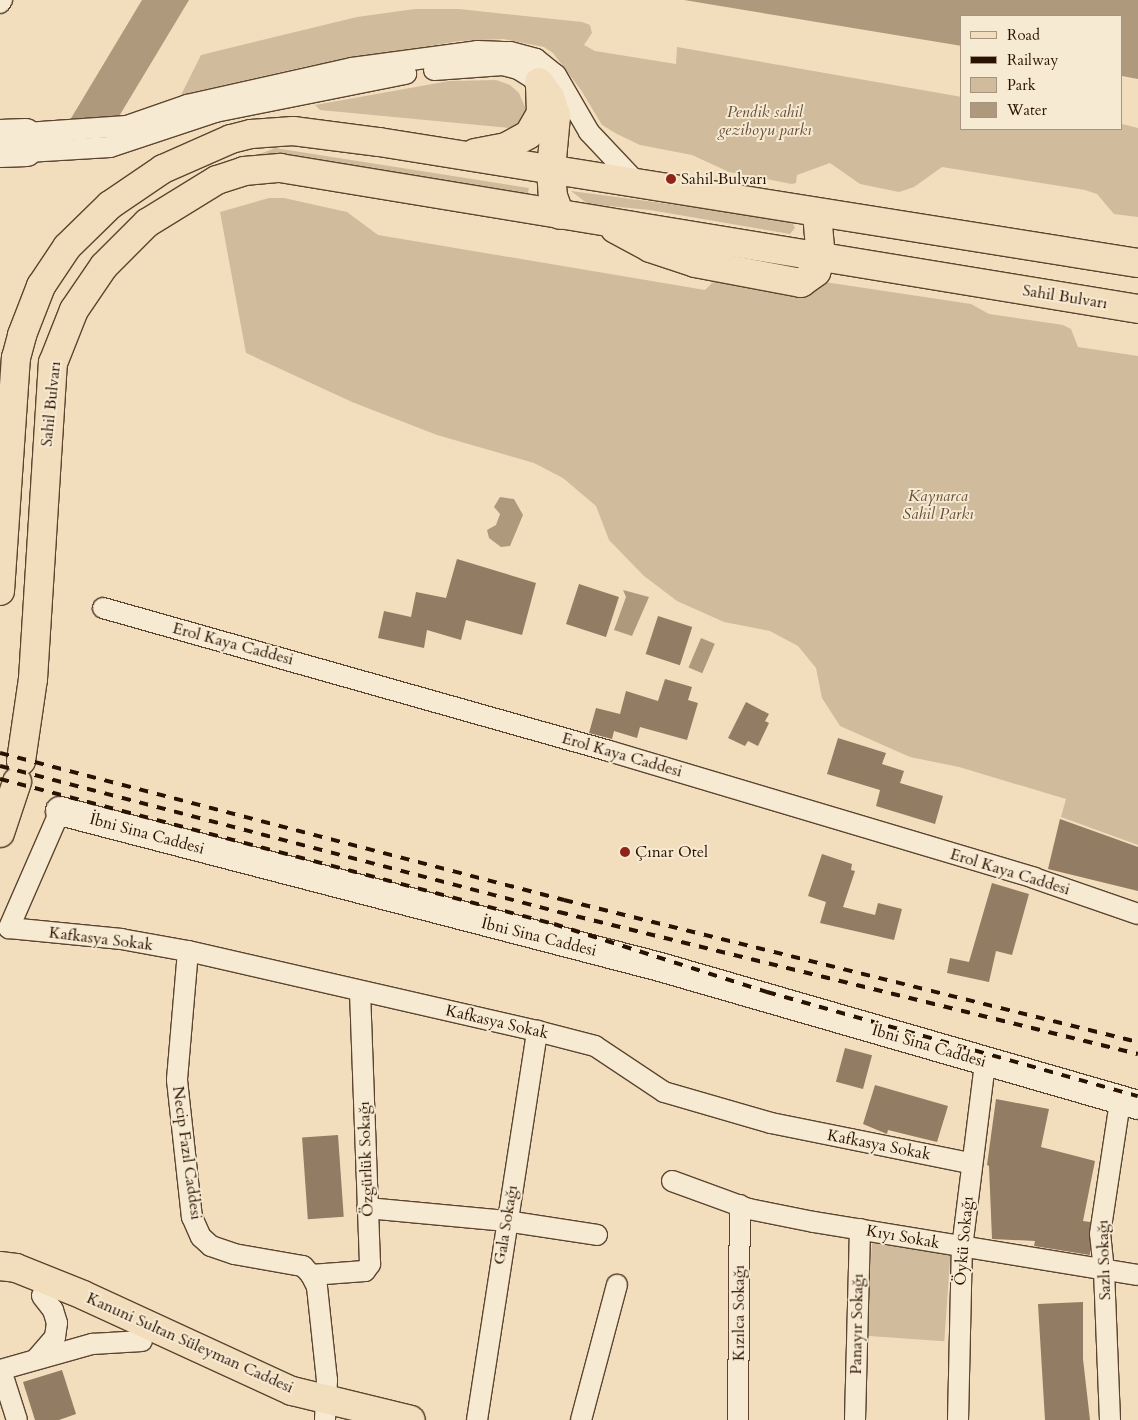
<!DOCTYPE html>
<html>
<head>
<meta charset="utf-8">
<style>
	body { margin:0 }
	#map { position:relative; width:1138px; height:1420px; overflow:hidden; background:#f2debc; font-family:Cardo,serif }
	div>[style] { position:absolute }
	.green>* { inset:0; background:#d0bb9c; transform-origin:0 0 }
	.water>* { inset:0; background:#ae997d; transform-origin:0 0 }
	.building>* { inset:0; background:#927c63; transform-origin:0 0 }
	.roads { filter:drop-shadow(1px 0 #5c4530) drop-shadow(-1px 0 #5c4530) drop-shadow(0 1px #5c4530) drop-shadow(0 -1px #5c4530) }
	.street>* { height:20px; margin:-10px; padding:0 10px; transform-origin:10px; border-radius:10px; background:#f7ead3 }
	.secondary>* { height:28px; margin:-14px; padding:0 14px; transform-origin:14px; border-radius:14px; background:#f7ead3 }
	.primary>* { height:28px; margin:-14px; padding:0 14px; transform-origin:14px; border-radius:14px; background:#f2debc }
	.highway>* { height:28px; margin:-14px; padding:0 14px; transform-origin:14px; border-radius:14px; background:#f2debc }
	.rail>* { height:4px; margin-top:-2px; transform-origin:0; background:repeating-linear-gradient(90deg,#2a1202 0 9px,transparent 0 18px) }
	.dots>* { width:14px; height:14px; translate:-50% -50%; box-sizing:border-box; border:2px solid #f7ead3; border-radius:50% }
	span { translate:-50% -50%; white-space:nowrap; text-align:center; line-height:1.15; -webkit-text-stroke:4px #f7ead3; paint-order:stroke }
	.park-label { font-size:16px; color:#644d38; font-style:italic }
	.poi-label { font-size:16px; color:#2a1202 }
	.left { translate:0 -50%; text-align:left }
	.street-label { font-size:16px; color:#2a1202 }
	.legend { position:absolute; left:960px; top:15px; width:162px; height:115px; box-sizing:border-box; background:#f7ead3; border:1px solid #a5947f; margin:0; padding:6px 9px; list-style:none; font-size:15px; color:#2a1202 }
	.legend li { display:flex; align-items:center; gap:10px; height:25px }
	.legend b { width:25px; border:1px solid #a5947f }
</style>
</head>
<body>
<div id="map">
	<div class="green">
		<i style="clip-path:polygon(415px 9px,459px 9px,582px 22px,590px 25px,592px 33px,584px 45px,595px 51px,676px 64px,677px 47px,962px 97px,962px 129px,1122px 129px,1122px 124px,1138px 128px,1138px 217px,1114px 214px,1097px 194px,1085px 190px,942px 167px,914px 187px,899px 192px,860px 184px,830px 163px,797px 175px,796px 183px,792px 184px,729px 172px,692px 155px,640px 145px,617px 134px,602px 125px,581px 90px,553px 53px,544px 47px,503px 39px,460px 41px,308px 66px,181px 95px,201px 55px,357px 17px)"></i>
		<i style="clip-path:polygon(496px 80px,510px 85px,519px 93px,525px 107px,525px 118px,511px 128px,320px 110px,315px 105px,449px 81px)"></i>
		<i style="clip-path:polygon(275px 148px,529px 188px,527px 197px,277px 155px,257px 155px)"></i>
		<i style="clip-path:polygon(571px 191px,791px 220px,795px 228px,790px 234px,650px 210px,588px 204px)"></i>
		<i style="clip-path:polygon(269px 198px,284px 198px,347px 212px,378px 235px,705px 290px,719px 276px,798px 278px,971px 304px,989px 314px,1063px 325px,1071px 329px,1078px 347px,1138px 356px,1138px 845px,1061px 817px,1066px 799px,959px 767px,910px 757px,840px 726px,822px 698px,816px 668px,798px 646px,770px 631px,724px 622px,677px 601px,644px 576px,609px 540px,596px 506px,563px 478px,534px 463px,437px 435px,352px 402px,246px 353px,220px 212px)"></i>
		<i style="left:872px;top:1243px;width:79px;height:93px;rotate:4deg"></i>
	</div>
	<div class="water">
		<i style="clip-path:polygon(142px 0,189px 0,115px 123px,67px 125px)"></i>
		<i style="clip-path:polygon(684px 0,1138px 0,1138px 79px,1122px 76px,1122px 16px,962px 16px,962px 46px)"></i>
		<i style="clip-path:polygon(500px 497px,514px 499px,523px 515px,510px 546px,501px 547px,489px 538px,487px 530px,496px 525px,500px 514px,494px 507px)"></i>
		<i style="clip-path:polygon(623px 590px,649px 597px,632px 636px,614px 630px,626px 597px)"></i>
		<i style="left:701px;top:638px;width:15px;height:32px;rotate:23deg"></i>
	</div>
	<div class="building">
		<i style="clip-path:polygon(457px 559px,536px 583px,522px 635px,466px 620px,461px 640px,427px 630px,424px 648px,378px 638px,384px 611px,411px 617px,416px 592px,446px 598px)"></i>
		<i style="left:579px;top:584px;width:42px;height:42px;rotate:18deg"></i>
		<i style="left:658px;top:616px;width:36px;height:40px;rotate:18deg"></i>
		<i style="clip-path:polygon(665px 679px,692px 687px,688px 700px,698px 703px,687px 740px,640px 727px,637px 738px,614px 731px,612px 739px,589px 733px,596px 708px,620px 714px,626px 691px,658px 701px)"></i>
		<i style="clip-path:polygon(746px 702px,769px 714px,765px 721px,769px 723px,758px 746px,748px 741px,745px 746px,728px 738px)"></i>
		<i style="clip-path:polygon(838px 738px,886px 753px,882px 764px,904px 771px,900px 783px,943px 796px,935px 824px,876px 806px,880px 790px,827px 774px)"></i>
		<i style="clip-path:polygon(1060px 819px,1138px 847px,1138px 891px,1048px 869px)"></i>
		<i style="clip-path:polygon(822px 854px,852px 864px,851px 870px,855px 871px,843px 907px,875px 915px,878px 903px,902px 909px,894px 940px,820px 923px,826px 902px,808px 896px)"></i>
		<i style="clip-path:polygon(992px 883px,1029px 894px,1012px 955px,996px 951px,989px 982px,947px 973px,950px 958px,969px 962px)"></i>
		<i style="left:845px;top:1048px;width:28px;height:35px;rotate:15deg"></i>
		<i style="clip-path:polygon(875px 1085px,948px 1106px,937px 1142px,888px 1130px,887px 1134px,863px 1124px)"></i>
		<i style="clip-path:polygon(996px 1099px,1049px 1109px,1041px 1147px,1095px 1161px,1083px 1221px,1090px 1222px,1090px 1255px,1034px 1246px,1035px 1241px,992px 1239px,989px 1166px,987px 1165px)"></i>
		<i style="left:338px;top:1135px;width:82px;height:36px;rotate:86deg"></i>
		<i style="clip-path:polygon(1083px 1302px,1083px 1359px,1090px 1420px,1045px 1420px,1038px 1304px)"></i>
		<i style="clip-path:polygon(62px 1370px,76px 1414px,59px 1420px,35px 1420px,23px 1382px)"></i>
	</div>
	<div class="roads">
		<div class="street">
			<i style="left:0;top:3px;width:4px;rotate:-56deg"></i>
			<i style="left:434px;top:70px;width:69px;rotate:-4.1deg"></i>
			<i style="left:503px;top:65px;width:16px;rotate:15deg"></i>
			<i style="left:518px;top:69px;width:25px;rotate:32deg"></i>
			<i style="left:26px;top:133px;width:101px;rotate:-4deg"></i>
			<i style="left:127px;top:126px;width:64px;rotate:-19.3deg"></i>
			<i style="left:187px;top:105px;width:169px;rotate:-12.6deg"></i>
			<i style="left:352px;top:68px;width:126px;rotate:-7.7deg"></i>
			<i style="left:477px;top:51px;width:33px;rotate:2deg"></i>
			<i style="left:510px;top:52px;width:27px;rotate:15deg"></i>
			<i style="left:536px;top:59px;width:26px;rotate:39deg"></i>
			<i style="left:556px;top:75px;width:66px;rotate:59.9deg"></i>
			<i style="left:589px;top:132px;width:73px;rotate:46.7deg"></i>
			<i style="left:27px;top:152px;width:83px;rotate:-3.4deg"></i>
			<i style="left:110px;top:147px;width:111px;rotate:-18.4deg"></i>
			<i style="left:215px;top:112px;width:195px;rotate:-11.3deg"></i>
			<i style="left:103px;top:608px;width:526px;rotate:15.78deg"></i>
			<i style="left:609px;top:751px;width:444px;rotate:16.6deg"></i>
			<i style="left:1034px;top:878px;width:110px;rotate:19.1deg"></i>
			<i style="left:60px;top:811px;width:128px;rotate:113.6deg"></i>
			<i style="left:9px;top:928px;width:113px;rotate:5.6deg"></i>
			<i style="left:121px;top:939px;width:68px;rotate:10.2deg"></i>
			<i style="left:188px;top:951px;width:358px;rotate:12.9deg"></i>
			<i style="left:537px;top:1031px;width:60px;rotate:14.5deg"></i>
			<i style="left:595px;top:1046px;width:83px;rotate:33.7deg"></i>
			<i style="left:664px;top:1092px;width:111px;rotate:16.2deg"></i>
			<i style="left:771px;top:1123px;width:203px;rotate:11.4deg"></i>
			<i style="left:188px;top:951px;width:129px;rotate:94.9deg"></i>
			<i style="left:177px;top:1080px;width:138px;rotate:83.8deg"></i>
			<i style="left:192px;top:1217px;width:22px;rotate:66deg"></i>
			<i style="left:201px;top:1237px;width:13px;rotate:42deg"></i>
			<i style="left:211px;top:1246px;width:24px;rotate:19deg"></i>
			<i style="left:234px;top:1254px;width:70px;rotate:9.9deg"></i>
			<i style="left:303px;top:1266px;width:12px;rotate:48deg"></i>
			<i style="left:311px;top:1275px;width:13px;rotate:63deg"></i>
			<i style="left:317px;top:1287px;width:94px;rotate:83.9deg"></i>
			<i style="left:327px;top:1380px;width:40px;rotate:92.9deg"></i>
			<i style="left:672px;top:1181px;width:82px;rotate:20deg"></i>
			<i style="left:749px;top:1209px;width:66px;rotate:11.3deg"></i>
			<i style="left:814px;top:1222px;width:328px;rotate:9.3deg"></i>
			<i style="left:367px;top:1208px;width:140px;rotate:5.3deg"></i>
			<i style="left:506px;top:1221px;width:92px;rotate:8.7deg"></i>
			<i style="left:311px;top:1275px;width:54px;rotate:-4.2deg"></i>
			<i style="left:365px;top:1271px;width:9px;rotate:-54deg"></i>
			<i style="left:370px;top:1264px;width:273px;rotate:-92.1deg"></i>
			<i style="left:36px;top:1359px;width:29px;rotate:-49deg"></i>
			<i style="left:55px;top:1337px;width:14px;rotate:-82deg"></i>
			<i style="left:57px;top:1323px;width:14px;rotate:-107deg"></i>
			<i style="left:53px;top:1310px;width:18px;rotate:-128deg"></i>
			<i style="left:0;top:1370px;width:96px;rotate:-15.8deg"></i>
			<i style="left:92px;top:1344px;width:50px;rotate:-3.4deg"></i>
			<i style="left:1px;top:1370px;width:52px;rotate:72.3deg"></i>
			<i style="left:477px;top:1420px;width:394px;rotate:-81.2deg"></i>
			<i style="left:581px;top:1420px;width:140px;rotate:-75.1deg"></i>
			<i style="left:738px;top:1420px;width:215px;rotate:-89.5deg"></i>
			<i style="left:855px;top:1420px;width:191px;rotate:-88.5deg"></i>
			<i style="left:958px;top:1420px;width:172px;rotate:-88.7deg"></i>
			<i style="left:962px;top:1248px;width:186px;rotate:-82.9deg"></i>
			<i style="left:1110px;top:1420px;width:149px;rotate:-92.3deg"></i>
			<i style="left:1104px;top:1271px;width:37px;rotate:-96deg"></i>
			<i style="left:1100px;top:1234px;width:134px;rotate:-81.4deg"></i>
		</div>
		<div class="secondary">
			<i style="left:0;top:134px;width:26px;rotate:-2deg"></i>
			<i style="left:0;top:153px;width:27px;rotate:-2deg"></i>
			<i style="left:60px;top:811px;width:620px;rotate:14.57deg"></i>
			<i style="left:660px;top:967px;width:498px;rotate:16.1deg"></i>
		</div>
		<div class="primary">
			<i style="left:0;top:1266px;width:16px;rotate:7deg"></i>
			<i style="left:16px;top:1268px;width:72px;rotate:21.9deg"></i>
			<i style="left:83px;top:1295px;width:230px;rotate:24.7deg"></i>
			<i style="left:292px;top:1391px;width:122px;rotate:13.7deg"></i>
		</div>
		<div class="highway">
			<i style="left:539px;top:82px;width:19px;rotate:54deg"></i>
			<i style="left:550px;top:97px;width:20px;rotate:72deg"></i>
			<i style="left:556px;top:116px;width:54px;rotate:95.3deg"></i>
			<i style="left:551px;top:170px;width:26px;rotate:86deg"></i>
			<i style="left:553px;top:196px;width:20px;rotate:70deg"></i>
			<i style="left:475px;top:153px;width:32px;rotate:-11deg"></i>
			<i style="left:506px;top:147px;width:26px;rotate:-29deg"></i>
			<i style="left:529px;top:134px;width:24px;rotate:-60deg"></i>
			<i style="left:541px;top:113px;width:27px;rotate:-92deg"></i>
			<i style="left:615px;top:229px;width:40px;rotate:28deg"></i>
			<i style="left:650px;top:248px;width:47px;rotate:18.4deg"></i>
			<i style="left:695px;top:263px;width:108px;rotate:10.7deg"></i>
			<i style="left:801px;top:283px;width:19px;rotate:-36deg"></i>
			<i style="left:816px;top:272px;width:14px;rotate:-69deg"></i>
			<i style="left:821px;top:259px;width:46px;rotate:-95deg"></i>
			<i style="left:0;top:591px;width:234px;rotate:-86.1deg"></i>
			<i style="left:16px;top:358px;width:24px;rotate:-75deg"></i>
			<i style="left:22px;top:335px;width:53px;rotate:-68.8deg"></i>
			<i style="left:41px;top:286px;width:47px;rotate:-56.3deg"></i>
			<i style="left:67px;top:247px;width:60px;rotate:-44.3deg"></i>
			<i style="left:110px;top:205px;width:64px;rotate:-34.2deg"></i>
			<i style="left:163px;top:169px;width:74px;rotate:-23.8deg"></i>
			<i style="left:231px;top:139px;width:21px;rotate:-14deg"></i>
			<i style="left:251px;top:134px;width:42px;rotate:-4.1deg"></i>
			<i style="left:293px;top:131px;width:87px;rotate:7.3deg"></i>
			<i style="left:379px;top:142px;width:769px;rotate:9.06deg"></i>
			<i style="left:21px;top:761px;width:83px;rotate:-81.7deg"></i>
			<i style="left:33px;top:679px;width:317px;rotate:-86.4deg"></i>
			<i style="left:53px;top:363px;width:57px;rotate:-68.4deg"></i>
			<i style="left:74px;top:310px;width:53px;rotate:-55.7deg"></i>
			<i style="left:104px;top:266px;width:61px;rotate:-45deg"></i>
			<i style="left:147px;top:223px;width:82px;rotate:-31.6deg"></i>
			<i style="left:217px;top:180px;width:28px;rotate:-18deg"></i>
			<i style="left:244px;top:171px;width:36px;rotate:-5deg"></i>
			<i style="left:280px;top:168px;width:870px;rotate:9.33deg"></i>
			<i style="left:0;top:833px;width:54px;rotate:-71.6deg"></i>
		</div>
	</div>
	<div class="rail">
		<i style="left:0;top:753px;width:583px;rotate:14.61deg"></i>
		<i style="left:564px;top:900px;width:591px;rotate:13.9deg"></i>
		<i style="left:0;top:766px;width:578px;rotate:14.64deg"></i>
		<i style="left:559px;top:912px;width:596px;rotate:13.78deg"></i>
		<i style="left:0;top:779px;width:573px;rotate:14.67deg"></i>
		<i style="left:554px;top:924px;width:224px;rotate:17.7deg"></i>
		<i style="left:767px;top:992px;width:385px;rotate:15.7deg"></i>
	</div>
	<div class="dots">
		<i style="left:671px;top:179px;background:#8f2418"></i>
		<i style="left:625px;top:852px;background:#8f2418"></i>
	</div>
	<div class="park-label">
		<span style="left:765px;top:121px">Pendik sahil<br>geziboyu parkı</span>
		<span style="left:938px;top:505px">Kaynarca<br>Sahil Parkı</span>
	</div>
	<div class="poi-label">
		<span class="left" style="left:681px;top:179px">Sahil Bulvarı</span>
		<span class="left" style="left:635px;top:852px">Çınar Otel</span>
	</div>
	<div class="street-label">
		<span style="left:1065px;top:297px;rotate:9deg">Sahil Bulvarı</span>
		<span style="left:51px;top:404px;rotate:-84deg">Sahil Bulvarı</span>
		<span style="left:233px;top:644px;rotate:15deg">Erol Kaya Caddesi</span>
		<span style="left:622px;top:755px;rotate:16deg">Erol Kaya Caddesi</span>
		<span style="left:147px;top:834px;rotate:15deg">İbni Sina Caddesi</span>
		<span style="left:1010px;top:872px;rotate:17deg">Erol Kaya Caddesi</span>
		<span style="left:539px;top:937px;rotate:14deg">İbni Sina Caddesi</span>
		<span style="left:101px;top:939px;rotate:7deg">Kafkasya Sokak</span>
		<span style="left:497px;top:1022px;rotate:13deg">Kafkasya Sokak</span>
		<span style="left:929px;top:1046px;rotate:16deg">İbni Sina Caddesi</span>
		<span style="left:879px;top:1145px;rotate:11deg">Kafkasya Sokak</span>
		<span style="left:187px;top:1153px;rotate:82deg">Necip Fazıl Caddesi</span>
		<span style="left:366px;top:1159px;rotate:-92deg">Özgürlük Sokağı</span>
		<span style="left:506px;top:1225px;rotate:-81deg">Gala Sokağı</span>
		<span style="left:903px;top:1237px;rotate:10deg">Kıyı Sokak</span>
		<span style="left:964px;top:1241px;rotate:-85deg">Öykü Sokağı</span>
		<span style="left:1104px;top:1260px;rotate:-92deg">Sazlı Sokağı</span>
		<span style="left:739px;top:1313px;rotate:-90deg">Kızılca Sokağı</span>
		<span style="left:857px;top:1324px;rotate:-89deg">Panayır Sokağı</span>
		<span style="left:190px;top:1343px;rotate:24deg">Kanuni Sultan Süleyman Caddesi</span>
	</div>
	<ul class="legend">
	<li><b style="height:6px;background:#f2debc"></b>Road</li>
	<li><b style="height:6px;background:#2a1202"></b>Railway</li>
	<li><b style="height:14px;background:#d0bb9c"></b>Park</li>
	<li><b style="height:14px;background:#ae997d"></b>Water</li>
	</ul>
</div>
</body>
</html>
